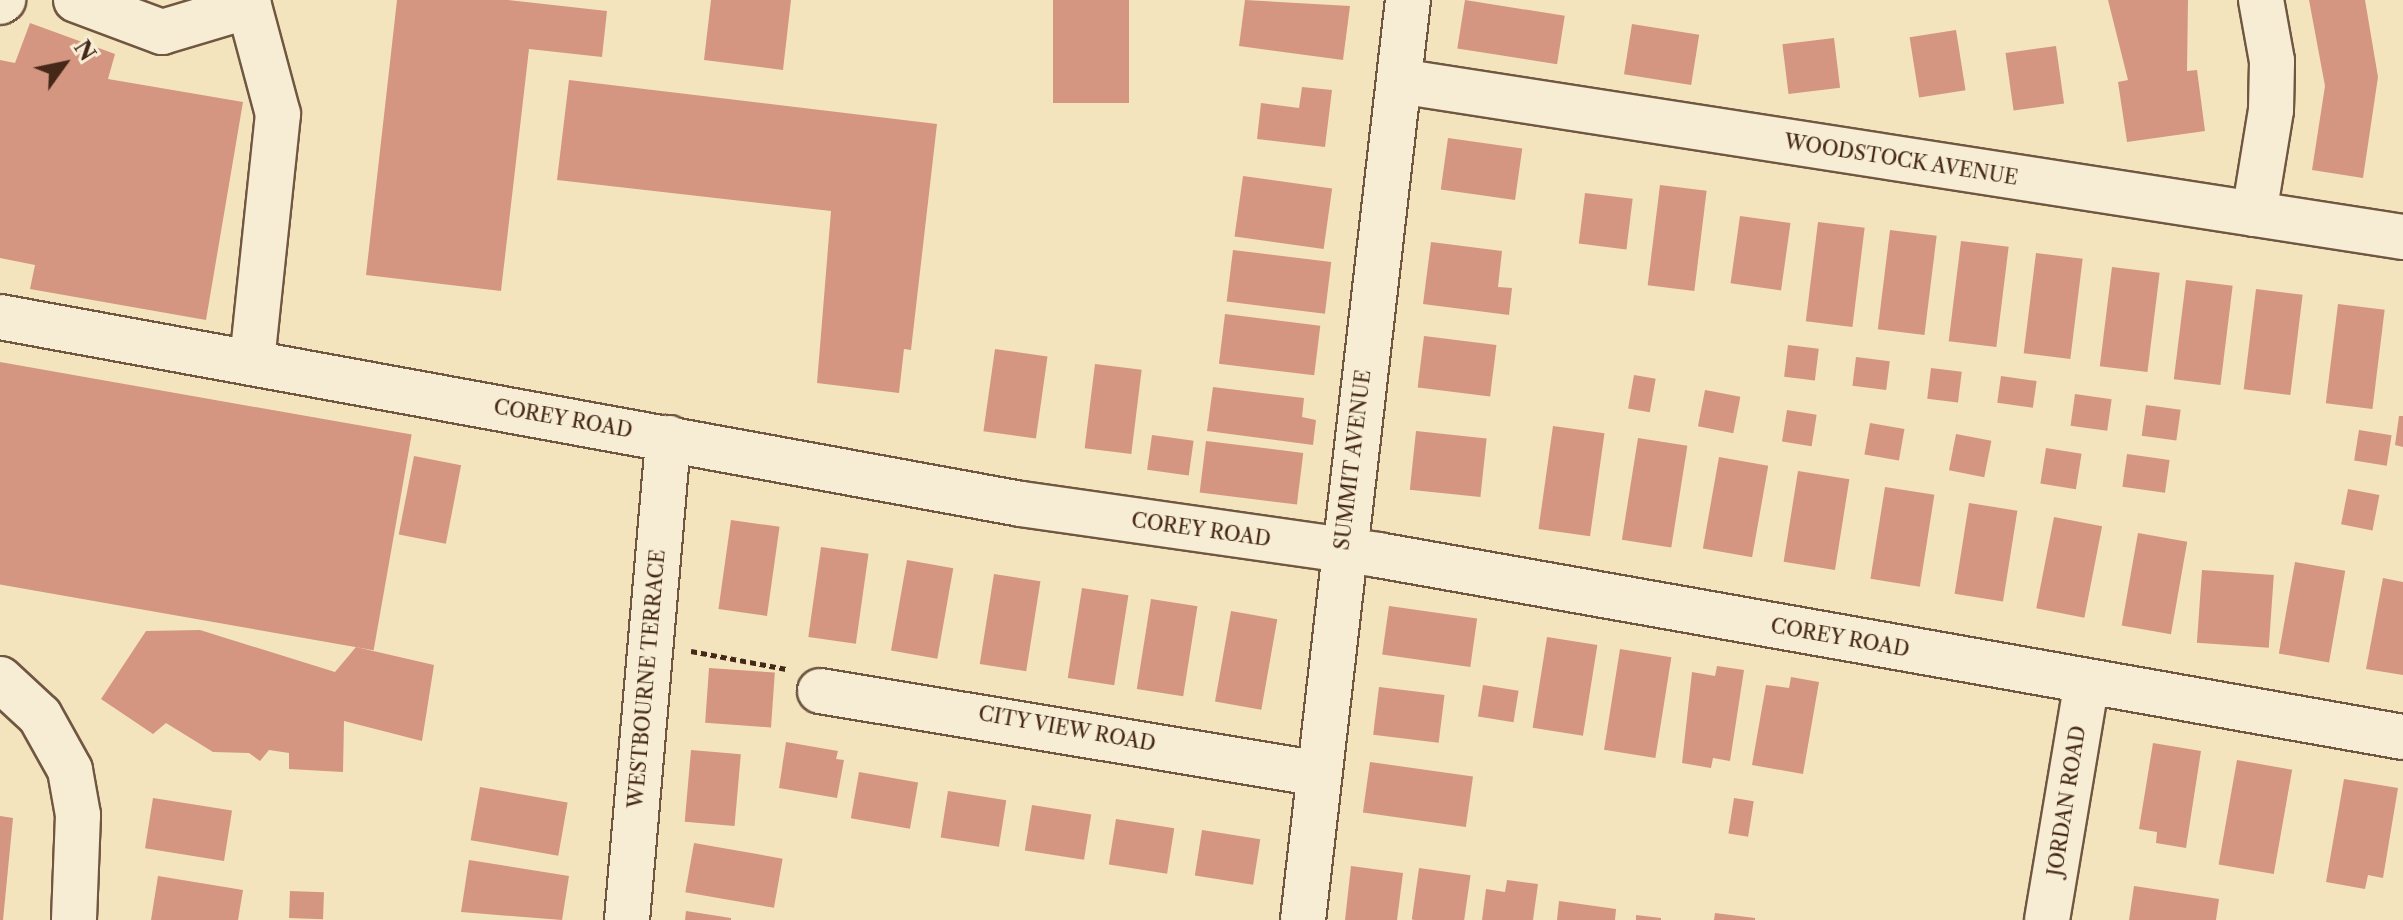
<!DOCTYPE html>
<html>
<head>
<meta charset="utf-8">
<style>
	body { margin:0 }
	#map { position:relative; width:2403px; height:920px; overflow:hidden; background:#f3e4be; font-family:"Libre Caslon Text",serif }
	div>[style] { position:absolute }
	.building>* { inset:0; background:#d49680; transform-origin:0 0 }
	.path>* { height:5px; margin-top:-2.5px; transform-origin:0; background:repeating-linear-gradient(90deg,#462819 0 6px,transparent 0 10px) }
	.roads { filter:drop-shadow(2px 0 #715742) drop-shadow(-2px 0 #715742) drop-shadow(0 2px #715742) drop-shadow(0 -2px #715742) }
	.minor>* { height:44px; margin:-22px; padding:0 22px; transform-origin:22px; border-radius:22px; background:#f7edd5 }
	span { translate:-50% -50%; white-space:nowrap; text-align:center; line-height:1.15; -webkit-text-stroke:8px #f7edd5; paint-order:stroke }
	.street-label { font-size:20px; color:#462819 }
	.north { position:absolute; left:24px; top:24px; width:80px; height:80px; -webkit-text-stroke:6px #f7edd5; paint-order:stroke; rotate:57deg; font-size:22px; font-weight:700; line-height:32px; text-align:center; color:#462819 }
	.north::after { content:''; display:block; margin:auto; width:28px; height:36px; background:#462819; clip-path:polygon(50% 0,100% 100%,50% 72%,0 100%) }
</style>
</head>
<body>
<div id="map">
	<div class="building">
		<i style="clip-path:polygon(397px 0,508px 0,607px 11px,602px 57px,529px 49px,501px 291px,366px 275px)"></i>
		<i style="clip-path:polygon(711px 0,791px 0,783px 70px,704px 60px)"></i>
		<i style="left:1053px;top:0;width:76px;height:103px"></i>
		<i style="clip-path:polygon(1245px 0,1350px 6px,1343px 60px,1239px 46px)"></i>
		<i style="left:1465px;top:0;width:101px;height:49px;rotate:9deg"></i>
		<i style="clip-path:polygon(2108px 0,2188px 0,2187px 71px,2197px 70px,2205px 131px,2127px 142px,2118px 82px,2128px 80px)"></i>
		<i style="clip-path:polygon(2309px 0,2365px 0,2378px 77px,2363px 178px,2312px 170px,2325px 86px)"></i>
		<i style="clip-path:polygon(30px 23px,115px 54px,108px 79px,243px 102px,206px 320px,30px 289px,35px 265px,0 258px,0 60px,15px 63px)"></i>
		<i style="left:1632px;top:24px;width:68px;height:51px;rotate:9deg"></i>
		<i style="left:1956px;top:30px;width:61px;height:47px;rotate:81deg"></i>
		<i style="left:1834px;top:38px;width:50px;height:52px;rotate:83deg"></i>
		<i style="left:2056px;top:46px;width:58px;height:51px;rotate:82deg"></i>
		<i style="clip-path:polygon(569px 80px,937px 124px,911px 350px,904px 349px,899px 393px,817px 383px,831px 211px,557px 180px)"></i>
		<i style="clip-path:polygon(1302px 87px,1332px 90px,1325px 147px,1257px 139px,1261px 103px,1299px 108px)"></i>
		<i style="left:1448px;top:138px;width:75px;height:52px;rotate:8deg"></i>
		<i style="left:1243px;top:176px;width:90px;height:61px;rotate:8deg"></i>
		<i style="left:1660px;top:185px;width:47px;height:101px;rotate:7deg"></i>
		<i style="left:1585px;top:193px;width:48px;height:51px;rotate:7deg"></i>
		<i style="left:1740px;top:216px;width:51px;height:68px;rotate:8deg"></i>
		<i style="left:1818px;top:222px;width:47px;height:100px;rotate:7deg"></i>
		<i style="left:1890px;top:230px;width:47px;height:100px;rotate:7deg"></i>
		<i style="left:1961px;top:241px;width:48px;height:101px;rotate:7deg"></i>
		<i style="clip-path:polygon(1431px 242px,1502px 251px,1498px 287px,1512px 288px,1509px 315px,1423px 304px)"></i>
		<i style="left:1233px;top:250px;width:99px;height:52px;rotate:7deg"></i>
		<i style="left:2036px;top:253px;width:47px;height:101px;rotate:7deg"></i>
		<i style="left:2112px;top:267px;width:48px;height:100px;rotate:7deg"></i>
		<i style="left:2186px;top:280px;width:47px;height:100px;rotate:7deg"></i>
		<i style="left:2256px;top:289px;width:47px;height:101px;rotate:7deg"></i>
		<i style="left:2338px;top:304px;width:47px;height:100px;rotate:7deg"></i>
		<i style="left:1225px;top:314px;width:96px;height:50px;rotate:7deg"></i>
		<i style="left:1424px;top:336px;width:73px;height:52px;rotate:7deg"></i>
		<i style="left:1788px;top:345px;width:31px;height:32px;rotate:7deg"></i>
		<i style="left:995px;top:349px;width:53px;height:83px;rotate:8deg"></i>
		<i style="left:1856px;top:357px;width:34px;height:29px;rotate:7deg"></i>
		<i style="left:0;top:362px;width:418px;height:219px;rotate:10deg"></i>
		<i style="left:1095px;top:364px;width:47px;height:85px;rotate:7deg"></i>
		<i style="left:1931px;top:368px;width:31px;height:31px;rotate:7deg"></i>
		<i style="left:1634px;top:375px;width:22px;height:34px;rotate:10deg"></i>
		<i style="left:2001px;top:376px;width:36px;height:27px;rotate:8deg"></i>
		<i style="clip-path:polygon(1213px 387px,1304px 398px,1302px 417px,1316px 420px,1313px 445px,1207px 431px)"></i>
		<i style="left:1705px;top:390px;width:36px;height:37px;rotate:11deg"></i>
		<i style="left:2075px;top:394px;width:37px;height:32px;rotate:8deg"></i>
		<i style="left:2146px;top:405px;width:35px;height:31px;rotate:8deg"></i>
		<i style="left:1787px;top:410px;width:30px;height:32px;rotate:9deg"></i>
		<i style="clip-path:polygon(2399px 416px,2403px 416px,2403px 447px,2395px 445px)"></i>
		<i style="left:1870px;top:423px;width:35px;height:32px;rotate:10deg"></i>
		<i style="left:1553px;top:426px;width:52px;height:104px;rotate:8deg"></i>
		<i style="left:2359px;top:430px;width:33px;height:31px;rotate:9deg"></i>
		<i style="left:1416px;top:431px;width:71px;height:59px;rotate:6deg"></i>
		<i style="left:1956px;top:434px;width:36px;height:37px;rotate:11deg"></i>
		<i style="left:1152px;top:435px;width:42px;height:35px;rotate:8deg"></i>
		<i style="left:1638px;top:438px;width:50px;height:103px;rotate:9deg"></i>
		<i style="left:1206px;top:441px;width:98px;height:52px;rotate:7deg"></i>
		<i style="left:2046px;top:448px;width:36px;height:36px;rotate:9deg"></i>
		<i style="left:2127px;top:454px;width:43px;height:33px;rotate:8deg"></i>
		<i style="left:414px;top:456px;width:48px;height:80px;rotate:11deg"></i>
		<i style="left:1719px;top:457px;width:50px;height:93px;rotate:10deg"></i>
		<i style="left:1798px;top:471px;width:52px;height:92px;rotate:9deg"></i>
		<i style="left:1885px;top:487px;width:50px;height:93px;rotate:9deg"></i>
		<i style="left:2348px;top:489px;width:32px;height:36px;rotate:11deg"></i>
		<i style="left:1969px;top:503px;width:49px;height:92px;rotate:9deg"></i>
		<i style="left:2054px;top:517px;width:49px;height:93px;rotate:11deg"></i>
		<i style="left:731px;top:520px;width:49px;height:90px;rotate:8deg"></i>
		<i style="left:2138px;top:533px;width:50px;height:94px;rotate:10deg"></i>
		<i style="left:821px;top:547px;width:48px;height:91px;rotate:8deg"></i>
		<i style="left:907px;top:560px;width:47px;height:92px;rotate:10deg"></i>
		<i style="left:2295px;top:562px;width:51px;height:93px;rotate:10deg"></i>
		<i style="left:2202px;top:570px;width:72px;height:73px;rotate:4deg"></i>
		<i style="left:994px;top:574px;width:47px;height:91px;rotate:9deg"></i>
		<i style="clip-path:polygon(2383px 578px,2403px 582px,2403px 675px,2366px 669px)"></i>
		<i style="left:1082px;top:588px;width:47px;height:91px;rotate:9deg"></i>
		<i style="left:1151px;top:599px;width:47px;height:91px;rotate:9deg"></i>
		<i style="left:1389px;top:606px;width:89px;height:49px;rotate:8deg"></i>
		<i style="left:1231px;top:611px;width:47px;height:92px;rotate:10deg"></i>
		<i style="clip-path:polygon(200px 630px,335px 672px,356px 647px,434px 665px,422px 741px,344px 721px,343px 772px,289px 769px,289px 753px,269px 750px,260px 761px,249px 753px,213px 752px,166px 723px,153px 734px,101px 699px,146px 631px)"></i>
		<i style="left:1547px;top:637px;width:51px;height:92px;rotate:9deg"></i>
		<i style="left:1620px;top:649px;width:52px;height:102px;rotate:9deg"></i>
		<i style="clip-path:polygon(1717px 666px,1744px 670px,1730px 761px,1713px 758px,1711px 768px,1682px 763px,1692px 672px,1715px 676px)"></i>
		<i style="left:709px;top:668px;width:66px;height:55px;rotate:4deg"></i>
		<i style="clip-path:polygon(1791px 677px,1819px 682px,1803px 774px,1752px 765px,1766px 685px,1789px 688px)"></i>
		<i style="left:1483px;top:685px;width:36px;height:32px;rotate:9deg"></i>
		<i style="left:1379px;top:687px;width:66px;height:48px;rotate:7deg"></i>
		<i style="clip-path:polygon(786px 742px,838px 751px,836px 759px,844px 760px,837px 798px,779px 788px)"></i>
		<i style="clip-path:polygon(2153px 743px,2201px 751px,2186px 848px,2156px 843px,2157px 832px,2139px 829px)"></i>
		<i style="left:691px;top:750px;width:50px;height:72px;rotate:5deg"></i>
		<i style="left:2237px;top:760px;width:56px;height:106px;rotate:10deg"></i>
		<i style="left:1370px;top:762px;width:104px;height:51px;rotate:8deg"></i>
		<i style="left:859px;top:772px;width:60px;height:47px;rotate:10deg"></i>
		<i style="clip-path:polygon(2344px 779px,2398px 788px,2383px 878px,2368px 875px,2365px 889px,2326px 882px)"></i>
		<i style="left:480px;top:787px;width:89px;height:54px;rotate:10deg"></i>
		<i style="left:948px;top:791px;width:59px;height:47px;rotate:9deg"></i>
		<i style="left:153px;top:798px;width:80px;height:51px;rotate:9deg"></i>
		<i style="left:1734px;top:798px;width:20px;height:36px;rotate:9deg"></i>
		<i style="left:1032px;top:805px;width:60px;height:46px;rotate:9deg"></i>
		<i style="clip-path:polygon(0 816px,13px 818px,3px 920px,0 920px)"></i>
		<i style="left:1116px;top:819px;width:59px;height:46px;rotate:9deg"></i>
		<i style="left:1202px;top:830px;width:59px;height:46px;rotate:9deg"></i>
		<i style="left:694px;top:843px;width:90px;height:50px;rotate:10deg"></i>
		<i style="clip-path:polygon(469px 860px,569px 876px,562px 920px,461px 912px)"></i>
		<i style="clip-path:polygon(1351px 866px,1403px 873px,1397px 920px,1345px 920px)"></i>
		<i style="left:1419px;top:868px;width:52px;height:52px;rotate:8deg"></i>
		<i style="clip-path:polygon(158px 876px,243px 890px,238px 920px,151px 920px)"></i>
		<i style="clip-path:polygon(1507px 880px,1538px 884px,1533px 920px,1482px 920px,1486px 889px,1505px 892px)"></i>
		<i style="clip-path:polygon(2134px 886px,2219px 899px,2216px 920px,2129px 920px)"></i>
		<i style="left:290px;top:891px;width:34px;height:27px;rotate:2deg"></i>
		<i style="clip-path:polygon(1559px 901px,1616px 909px,1615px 920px,1557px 920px)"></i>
		<i style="clip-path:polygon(686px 911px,731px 918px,731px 920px,685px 920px)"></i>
		<i style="clip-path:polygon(1715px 913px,1755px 918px,1755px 920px,1714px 920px)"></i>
		<i style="clip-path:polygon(1636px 915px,1661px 918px,1661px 920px,1636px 920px)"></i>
	</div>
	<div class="path">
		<i style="left:691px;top:651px;width:97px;rotate:10.7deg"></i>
	</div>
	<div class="roads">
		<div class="minor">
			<i style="left:76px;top:0;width:92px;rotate:20.4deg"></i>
			<i style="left:162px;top:32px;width:91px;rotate:-16.6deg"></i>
			<i style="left:249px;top:6px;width:112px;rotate:75deg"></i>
			<i style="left:278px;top:114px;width:250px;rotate:96deg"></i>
			<i style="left:0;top:2px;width:4px;rotate:-34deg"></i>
			<i style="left:1399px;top:81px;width:1016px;rotate:8.83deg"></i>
			<i style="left:2254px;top:214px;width:105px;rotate:-80.7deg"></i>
			<i style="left:2271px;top:110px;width:49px;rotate:-88.8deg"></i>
			<i style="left:2272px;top:61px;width:62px;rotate:-100.2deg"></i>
			<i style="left:0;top:317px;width:1038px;rotate:10.38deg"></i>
			<i style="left:1021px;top:504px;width:361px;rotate:8.1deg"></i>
			<i style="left:1378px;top:555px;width:1041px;rotate:10.07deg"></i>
			<i style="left:0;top:679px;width:54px;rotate:42.8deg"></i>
			<i style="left:40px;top:716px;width:62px;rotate:60.9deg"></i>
			<i style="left:70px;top:770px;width:46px;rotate:79.9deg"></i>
			<i style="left:78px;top:815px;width:105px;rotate:92.2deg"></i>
			<i style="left:820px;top:691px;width:501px;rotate:9.42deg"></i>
			<i style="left:627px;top:920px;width:484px;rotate:-85.1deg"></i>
			<i style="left:1303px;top:920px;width:926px;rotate:-83.49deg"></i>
			<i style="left:2047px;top:920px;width:241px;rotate:-80.5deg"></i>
		</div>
	</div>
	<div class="street-label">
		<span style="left:1901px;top:160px;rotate:9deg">WOODSTOCK AVENUE</span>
		<span style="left:563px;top:419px;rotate:10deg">COREY ROAD</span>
		<span style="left:1353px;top:460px;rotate:-83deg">SUMMIT AVENUE</span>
		<span style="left:1201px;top:530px;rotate:8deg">COREY ROAD</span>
		<span style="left:1840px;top:638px;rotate:10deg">COREY ROAD</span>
		<span style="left:647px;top:679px;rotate:-85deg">WESTBOURNE TERRACE</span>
		<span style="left:1067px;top:729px;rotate:10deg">CITY VIEW ROAD</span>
		<span style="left:2067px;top:801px;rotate:-81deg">JORDAN ROAD</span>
	</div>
	<div class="north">N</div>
</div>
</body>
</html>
